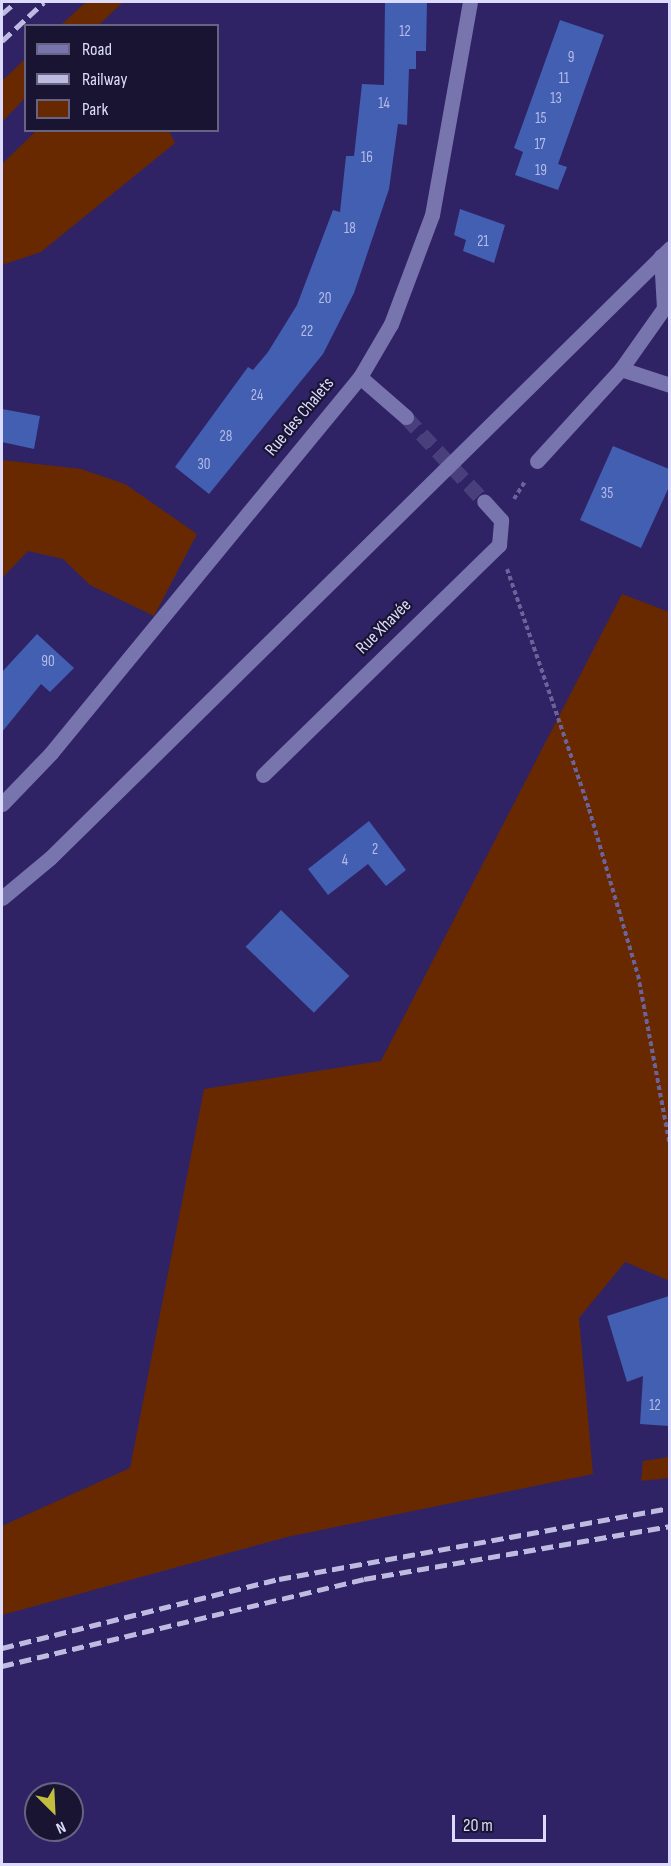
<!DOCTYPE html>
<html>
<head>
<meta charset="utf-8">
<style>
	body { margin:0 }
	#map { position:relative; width:671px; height:1866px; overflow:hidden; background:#2f2365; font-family:"Sofia Sans Condensed",sans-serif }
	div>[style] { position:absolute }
	.green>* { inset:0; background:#682900 }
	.building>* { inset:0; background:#425fb2; transform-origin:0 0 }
	.minor-tunnel>* { height:15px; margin-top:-7.5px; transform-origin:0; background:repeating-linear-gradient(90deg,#493f7c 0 15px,transparent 0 23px) }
	.path>* { height:4px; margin-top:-2px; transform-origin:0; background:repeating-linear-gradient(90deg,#6b6399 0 4.5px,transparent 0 7.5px) }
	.minor>* { height:15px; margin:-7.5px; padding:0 7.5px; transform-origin:7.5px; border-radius:7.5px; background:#7874ae }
	.rail>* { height:4.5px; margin-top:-2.25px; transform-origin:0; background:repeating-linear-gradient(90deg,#bebbe1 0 12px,transparent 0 18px) }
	span { translate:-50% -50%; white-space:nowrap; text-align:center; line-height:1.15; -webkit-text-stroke:4.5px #181431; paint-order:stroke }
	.number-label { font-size:15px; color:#b6bce9 }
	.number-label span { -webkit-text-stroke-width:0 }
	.street-label { font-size:18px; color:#dcdbfb }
	.frame { position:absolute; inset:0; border:3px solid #dcdbfb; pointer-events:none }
	.legend { position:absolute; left:24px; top:24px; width:195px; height:108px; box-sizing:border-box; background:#181431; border:2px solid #666482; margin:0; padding:8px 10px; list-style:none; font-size:18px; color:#dcdbfb }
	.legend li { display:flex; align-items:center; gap:12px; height:30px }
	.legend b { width:30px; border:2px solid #666482 }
	.north { position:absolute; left:24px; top:1782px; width:60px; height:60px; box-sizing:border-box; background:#181431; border:2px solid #666482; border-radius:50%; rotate:156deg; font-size:16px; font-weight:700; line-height:24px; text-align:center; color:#dcdbfb }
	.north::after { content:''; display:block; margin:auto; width:21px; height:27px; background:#c3bd3f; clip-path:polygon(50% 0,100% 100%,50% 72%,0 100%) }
	.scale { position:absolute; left:452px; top:1815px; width:94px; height:27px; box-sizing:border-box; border:3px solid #dcdbfb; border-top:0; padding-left:8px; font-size:18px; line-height:21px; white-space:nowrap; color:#dcdbfb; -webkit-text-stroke:4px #181431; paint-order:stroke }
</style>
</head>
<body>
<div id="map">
	<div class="green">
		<i style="clip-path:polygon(86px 2px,123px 2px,99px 25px,61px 25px)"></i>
		<i style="clip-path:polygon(25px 59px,25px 98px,2px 122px,2px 81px)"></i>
		<i style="clip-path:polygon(37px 130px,169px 131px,175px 143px,41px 252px,2px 265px,2px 164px)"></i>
		<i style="clip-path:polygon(2px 460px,81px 469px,125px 484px,197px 534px,154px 616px,90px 585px,63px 559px,28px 551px,2px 578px)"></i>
		<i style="clip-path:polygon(622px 594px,669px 612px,670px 1281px,625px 1262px,579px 1318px,593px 1474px,287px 1537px,2px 1615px,2px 1526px,130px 1468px,204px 1089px,381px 1061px)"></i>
		<i style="clip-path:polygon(669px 1457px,669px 1478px,641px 1481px,643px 1461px)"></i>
	</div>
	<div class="building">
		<i style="clip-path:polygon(385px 2px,427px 2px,426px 51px,416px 51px,416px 69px,409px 69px,407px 125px,398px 124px,389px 189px,354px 293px,323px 354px,209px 494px,175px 467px,248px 367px,253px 370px,268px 352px,297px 305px,333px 210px,340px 212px,346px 156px,354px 156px,362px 84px,384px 85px)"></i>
		<i style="clip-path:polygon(560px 20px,604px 35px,558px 164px,567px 167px,558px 190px,515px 175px,523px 152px,514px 148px)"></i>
		<i style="clip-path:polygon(460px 209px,505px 225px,494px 263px,463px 251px,466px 240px,454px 235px)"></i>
		<i style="clip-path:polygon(2px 409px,40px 416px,34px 449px,2px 442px)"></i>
		<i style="clip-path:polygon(613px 446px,669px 469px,669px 487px,641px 548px,580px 520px)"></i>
		<i style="clip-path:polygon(37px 634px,74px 668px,50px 692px,41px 684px,2px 732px,2px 672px)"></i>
		<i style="clip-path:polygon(369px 821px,406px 870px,386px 886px,368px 864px,328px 895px,308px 869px)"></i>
		<i style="left:281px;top:910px;width:95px;height:51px;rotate:44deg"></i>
		<i style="clip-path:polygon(669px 1296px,669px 1426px,640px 1424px,643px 1376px,627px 1382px,607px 1316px)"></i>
	</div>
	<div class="minor-tunnel">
		<i style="left:406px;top:417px;width:115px;rotate:47.1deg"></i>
	</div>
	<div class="path">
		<i style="left:514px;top:499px;width:22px;rotate:-58deg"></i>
		<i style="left:507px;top:569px;width:254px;rotate:71.1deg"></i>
		<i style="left:589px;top:809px;width:173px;rotate:73.6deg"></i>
		<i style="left:638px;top:975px;width:174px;rotate:79.4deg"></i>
	</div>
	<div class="minor">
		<i style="left:621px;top:369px;width:52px;rotate:18.1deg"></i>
		<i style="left:360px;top:377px;width:61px;rotate:41deg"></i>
		<i style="left:537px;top:461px;width:125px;rotate:-47.6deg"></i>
		<i style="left:621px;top:369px;width:75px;rotate:-54.8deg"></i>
		<i style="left:664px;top:308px;width:52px;rotate:-93.3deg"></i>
		<i style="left:263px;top:775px;width:330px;rotate:-44.3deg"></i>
		<i style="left:499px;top:545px;width:25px;rotate:-85deg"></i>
		<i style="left:501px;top:520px;width:25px;rotate:-132deg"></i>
		<i style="left:2px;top:804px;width:71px;rotate:-46.1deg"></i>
		<i style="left:51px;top:753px;width:487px;rotate:-50.6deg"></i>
		<i style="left:360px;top:377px;width:61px;rotate:-59.7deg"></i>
		<i style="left:391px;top:324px;width:116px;rotate:-69.4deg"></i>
		<i style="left:432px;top:215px;width:216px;rotate:-79.9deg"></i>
		<i style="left:2px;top:898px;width:62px;rotate:-39.8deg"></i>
		<i style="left:50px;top:858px;width:870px;rotate:-44.53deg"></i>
	</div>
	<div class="rail">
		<i style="left:2px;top:14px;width:18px;rotate:-41deg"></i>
		<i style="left:2px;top:41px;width:57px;rotate:-42.9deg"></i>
		<i style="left:2px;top:1648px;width:285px;rotate:-14deg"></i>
		<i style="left:279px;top:1579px;width:397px;rotate:-10.3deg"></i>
		<i style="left:2px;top:1666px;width:372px;rotate:-13.5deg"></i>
		<i style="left:364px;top:1579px;width:311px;rotate:-9.8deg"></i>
	</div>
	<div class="number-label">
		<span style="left:405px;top:32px">12</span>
		<span style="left:571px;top:58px">9</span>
		<span style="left:564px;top:79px">11</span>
		<span style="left:556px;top:99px">13</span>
		<span style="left:384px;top:104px">14</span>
		<span style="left:541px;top:119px">15</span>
		<span style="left:540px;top:145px">17</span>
		<span style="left:367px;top:158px">16</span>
		<span style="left:541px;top:171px">19</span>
		<span style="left:350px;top:229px">18</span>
		<span style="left:483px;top:242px">21</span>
		<span style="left:325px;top:299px">20</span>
		<span style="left:307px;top:332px">22</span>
		<span style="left:257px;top:396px">24</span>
		<span style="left:226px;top:437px">28</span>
		<span style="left:204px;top:465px">30</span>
		<span style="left:607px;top:494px">35</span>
		<span style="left:48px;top:662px">90</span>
		<span style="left:375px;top:850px">2</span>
		<span style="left:345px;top:861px">4</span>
		<span style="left:655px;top:1406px">12</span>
	</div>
	<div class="street-label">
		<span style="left:300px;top:417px;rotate:-50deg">Rue des Chalets</span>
		<span style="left:384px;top:627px;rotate:-45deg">Rue Xhavée</span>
	</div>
	<div class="frame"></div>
	<ul class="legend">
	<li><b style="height:8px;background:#7874ae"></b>Road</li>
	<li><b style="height:8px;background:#bebbe1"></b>Railway</li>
	<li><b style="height:16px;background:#682900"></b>Park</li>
	</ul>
	<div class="north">N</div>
	<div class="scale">20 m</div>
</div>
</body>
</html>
